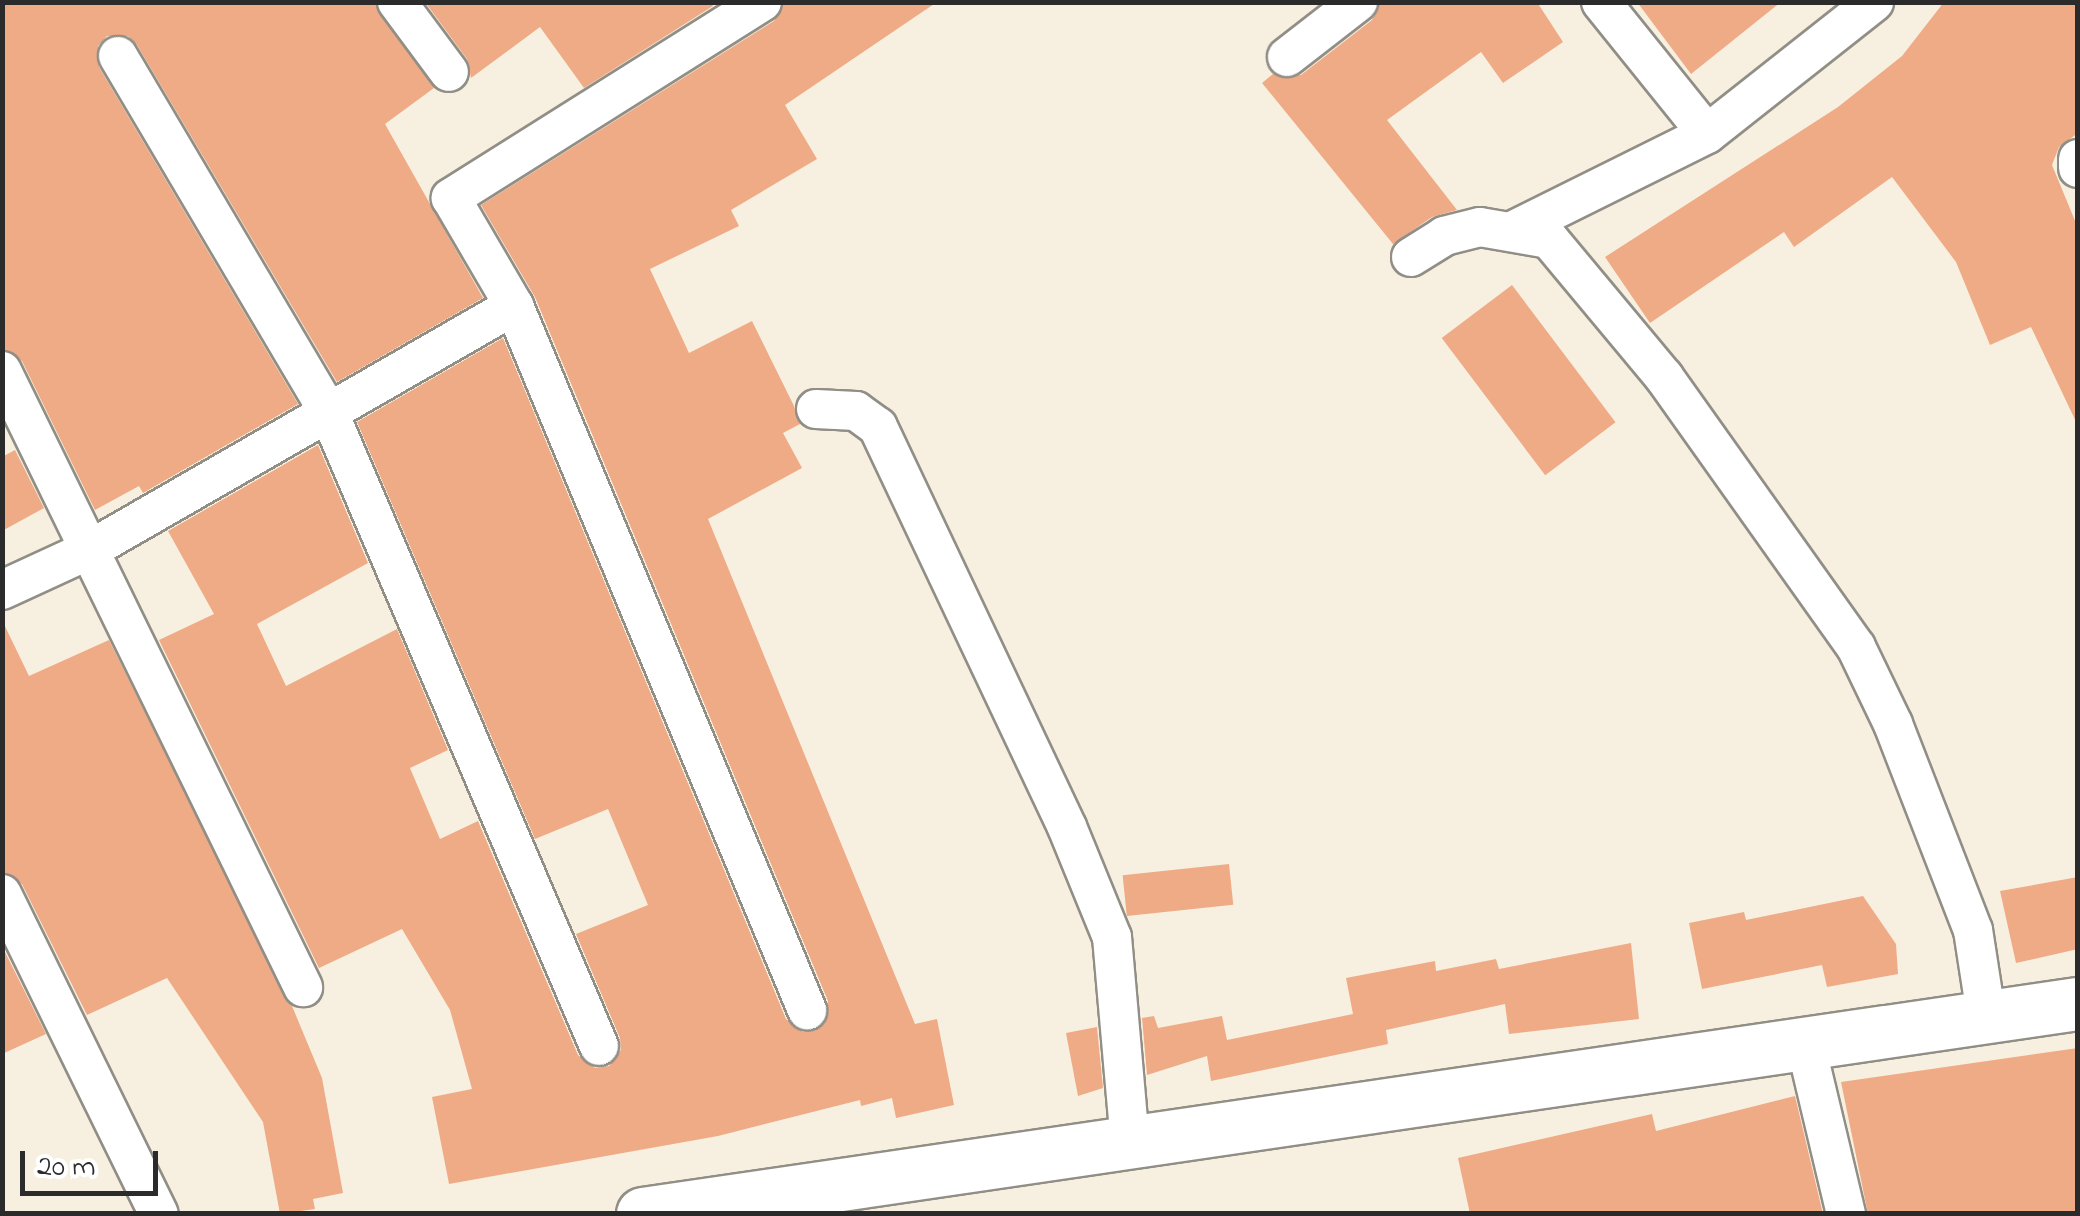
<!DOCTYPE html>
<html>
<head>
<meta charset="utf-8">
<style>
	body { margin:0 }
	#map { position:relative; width:2080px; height:1216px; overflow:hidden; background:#f7f0e0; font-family:"Indie Flower",sans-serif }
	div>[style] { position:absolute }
	.building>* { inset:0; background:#efab86; transform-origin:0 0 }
	.roads { filter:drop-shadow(2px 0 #918e86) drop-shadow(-2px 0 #918e86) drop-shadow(0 2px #918e86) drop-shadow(0 -2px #918e86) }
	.street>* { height:38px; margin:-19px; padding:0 19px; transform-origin:19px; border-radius:19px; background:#fff }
	.secondary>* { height:52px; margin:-26px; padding:0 26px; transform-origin:26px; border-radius:26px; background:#fff }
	span { translate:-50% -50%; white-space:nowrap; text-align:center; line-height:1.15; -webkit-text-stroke:10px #fff; paint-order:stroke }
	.frame { position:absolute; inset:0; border:5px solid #2b2b2b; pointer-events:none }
	.scale { position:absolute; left:20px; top:1151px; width:138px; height:45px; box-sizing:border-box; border:5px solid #2b2b2b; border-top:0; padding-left:12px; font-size:30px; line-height:35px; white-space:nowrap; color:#2b2b2b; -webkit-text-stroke:8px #fff; paint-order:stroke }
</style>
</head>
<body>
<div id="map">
	<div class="building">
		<i style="clip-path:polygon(2px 2px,375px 2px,434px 88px,385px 124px,483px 298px,337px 382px,137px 45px,128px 36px,107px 36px,98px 46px,99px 67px,298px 404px,143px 493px,139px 486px,95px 510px,22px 361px,2px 349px)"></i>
		<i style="clip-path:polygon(425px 2px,711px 2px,713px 6px,584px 88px,540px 27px,471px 78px,467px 59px)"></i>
		<i style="clip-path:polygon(784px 2px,937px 2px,785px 105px,817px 159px,731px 210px,739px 226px,650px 269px,689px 353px,752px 321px,794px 406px,800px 424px,783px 433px,802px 468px,708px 519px,915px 1024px,937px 1019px,954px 1105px,896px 1118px,892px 1098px,861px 1106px,860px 1100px,718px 1136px,449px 1184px,432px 1097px,472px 1089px,450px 1010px,402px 929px,319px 968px,159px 640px,214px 614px,168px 531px,318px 445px,368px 563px,257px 624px,286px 686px,397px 629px,448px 750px,410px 768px,440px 839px,478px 821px,578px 1055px,595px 1068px,609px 1066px,621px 1050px,620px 1038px,576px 934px,648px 905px,608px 809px,535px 839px,357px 422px,503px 338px,786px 1019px,803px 1032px,824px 1024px,828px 1001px,535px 297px,481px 205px,774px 21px)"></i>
		<i style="clip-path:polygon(1380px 2px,1537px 2px,1563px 42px,1503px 83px,1481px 52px,1387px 120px,1457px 210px,1432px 217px,1393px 244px,1262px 83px,1273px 74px,1301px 75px,1372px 20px)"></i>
		<i style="clip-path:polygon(1637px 2px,1781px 2px,1691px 74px)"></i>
		<i style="clip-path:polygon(1944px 2px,2078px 2px,2078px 133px,2059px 147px,2052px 165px,2078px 228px,2078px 426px,2031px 327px,1990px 345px,1956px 262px,1892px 177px,1794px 247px,1784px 232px,1650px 323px,1605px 257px,1838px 107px,1902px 56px)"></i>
		<i style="left:1512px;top:285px;width:172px;height:88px;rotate:53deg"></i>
		<i style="clip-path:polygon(15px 450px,44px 508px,2px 531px,2px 457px)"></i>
		<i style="clip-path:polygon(2px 620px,29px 676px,109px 640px,292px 1006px,322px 1078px,343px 1193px,313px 1199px,315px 1209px,280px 1214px,263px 1122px,167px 978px,87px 1015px,22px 884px,2px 872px)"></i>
		<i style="left:1229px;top:864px;width:41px;height:107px;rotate:84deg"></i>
		<i style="clip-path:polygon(2078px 877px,2078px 949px,2016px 963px,2000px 891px)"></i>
		<i style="clip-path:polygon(1863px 896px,1896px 944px,1898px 974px,1827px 987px,1822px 965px,1702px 989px,1689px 923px,1744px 912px,1746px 920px)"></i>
		<i style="clip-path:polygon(1631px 943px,1639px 1019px,1509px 1034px,1505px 1004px,1386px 1030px,1388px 1044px,1211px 1081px,1207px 1056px,1147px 1075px,1142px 1018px,1154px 1016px,1158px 1028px,1222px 1016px,1227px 1040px,1353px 1014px,1346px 978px,1435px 961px,1436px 971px,1496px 959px,1499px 969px)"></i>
		<i style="clip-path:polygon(2px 946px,46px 1034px,2px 1054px)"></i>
		<i style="clip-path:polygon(1097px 1027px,1103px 1088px,1078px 1096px,1066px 1033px)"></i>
		<i style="clip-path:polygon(2078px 1048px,2078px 1214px,1868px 1214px,1841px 1082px)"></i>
		<i style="clip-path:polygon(1795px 1096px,1823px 1214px,1470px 1214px,1458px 1158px,1652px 1114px,1656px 1131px)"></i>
	</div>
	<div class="roads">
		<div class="street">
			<i style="left:397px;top:2px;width:87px;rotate:53.4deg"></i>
			<i style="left:762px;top:2px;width:368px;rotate:147.8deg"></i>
			<i style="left:451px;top:198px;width:125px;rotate:59.7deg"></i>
			<i style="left:514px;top:306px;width:763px;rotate:67.4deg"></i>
			<i style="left:1601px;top:2px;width:169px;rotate:51.2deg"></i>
			<i style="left:118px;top:56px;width:415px;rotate:59.4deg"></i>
			<i style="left:329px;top:413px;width:688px;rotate:66.9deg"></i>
			<i style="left:1287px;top:57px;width:90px;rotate:-37.8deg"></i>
			<i style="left:2078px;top:159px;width:9px;rotate:90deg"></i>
			<i style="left:1516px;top:229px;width:213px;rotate:-26.4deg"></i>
			<i style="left:1707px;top:134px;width:213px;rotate:-38.3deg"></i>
			<i style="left:1411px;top:257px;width:39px;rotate:-32deg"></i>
			<i style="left:1444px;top:236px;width:37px;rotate:-14deg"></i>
			<i style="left:1480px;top:227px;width:70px;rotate:9.9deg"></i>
			<i style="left:1549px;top:239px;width:180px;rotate:50.2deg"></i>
			<i style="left:1664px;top:377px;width:331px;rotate:54.6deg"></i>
			<i style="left:1856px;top:647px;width:85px;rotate:64.3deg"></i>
			<i style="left:1893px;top:724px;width:221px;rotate:68.8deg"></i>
			<i style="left:1973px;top:930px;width:85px;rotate:81.2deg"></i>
			<i style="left:2px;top:371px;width:686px;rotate:63.96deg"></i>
			<i style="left:816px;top:409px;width:40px;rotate:2.9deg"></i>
			<i style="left:856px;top:411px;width:27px;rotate:36deg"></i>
			<i style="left:878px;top:427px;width:442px;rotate:64.7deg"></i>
			<i style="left:1067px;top:827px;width:119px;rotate:67.8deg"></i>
			<i style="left:1112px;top:937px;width:207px;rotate:85deg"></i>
			<i style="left:2px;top:590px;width:98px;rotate:-24.7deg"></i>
			<i style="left:91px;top:549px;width:488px;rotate:-29.9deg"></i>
			<i style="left:2px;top:894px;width:356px;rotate:63.9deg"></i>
			<i style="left:1806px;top:1046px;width:173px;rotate:76.6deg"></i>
		</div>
		<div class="secondary">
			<i style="left:643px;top:1214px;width:1450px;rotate:-8.33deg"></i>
		</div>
	</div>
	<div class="frame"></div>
	<div class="scale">20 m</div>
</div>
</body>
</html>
